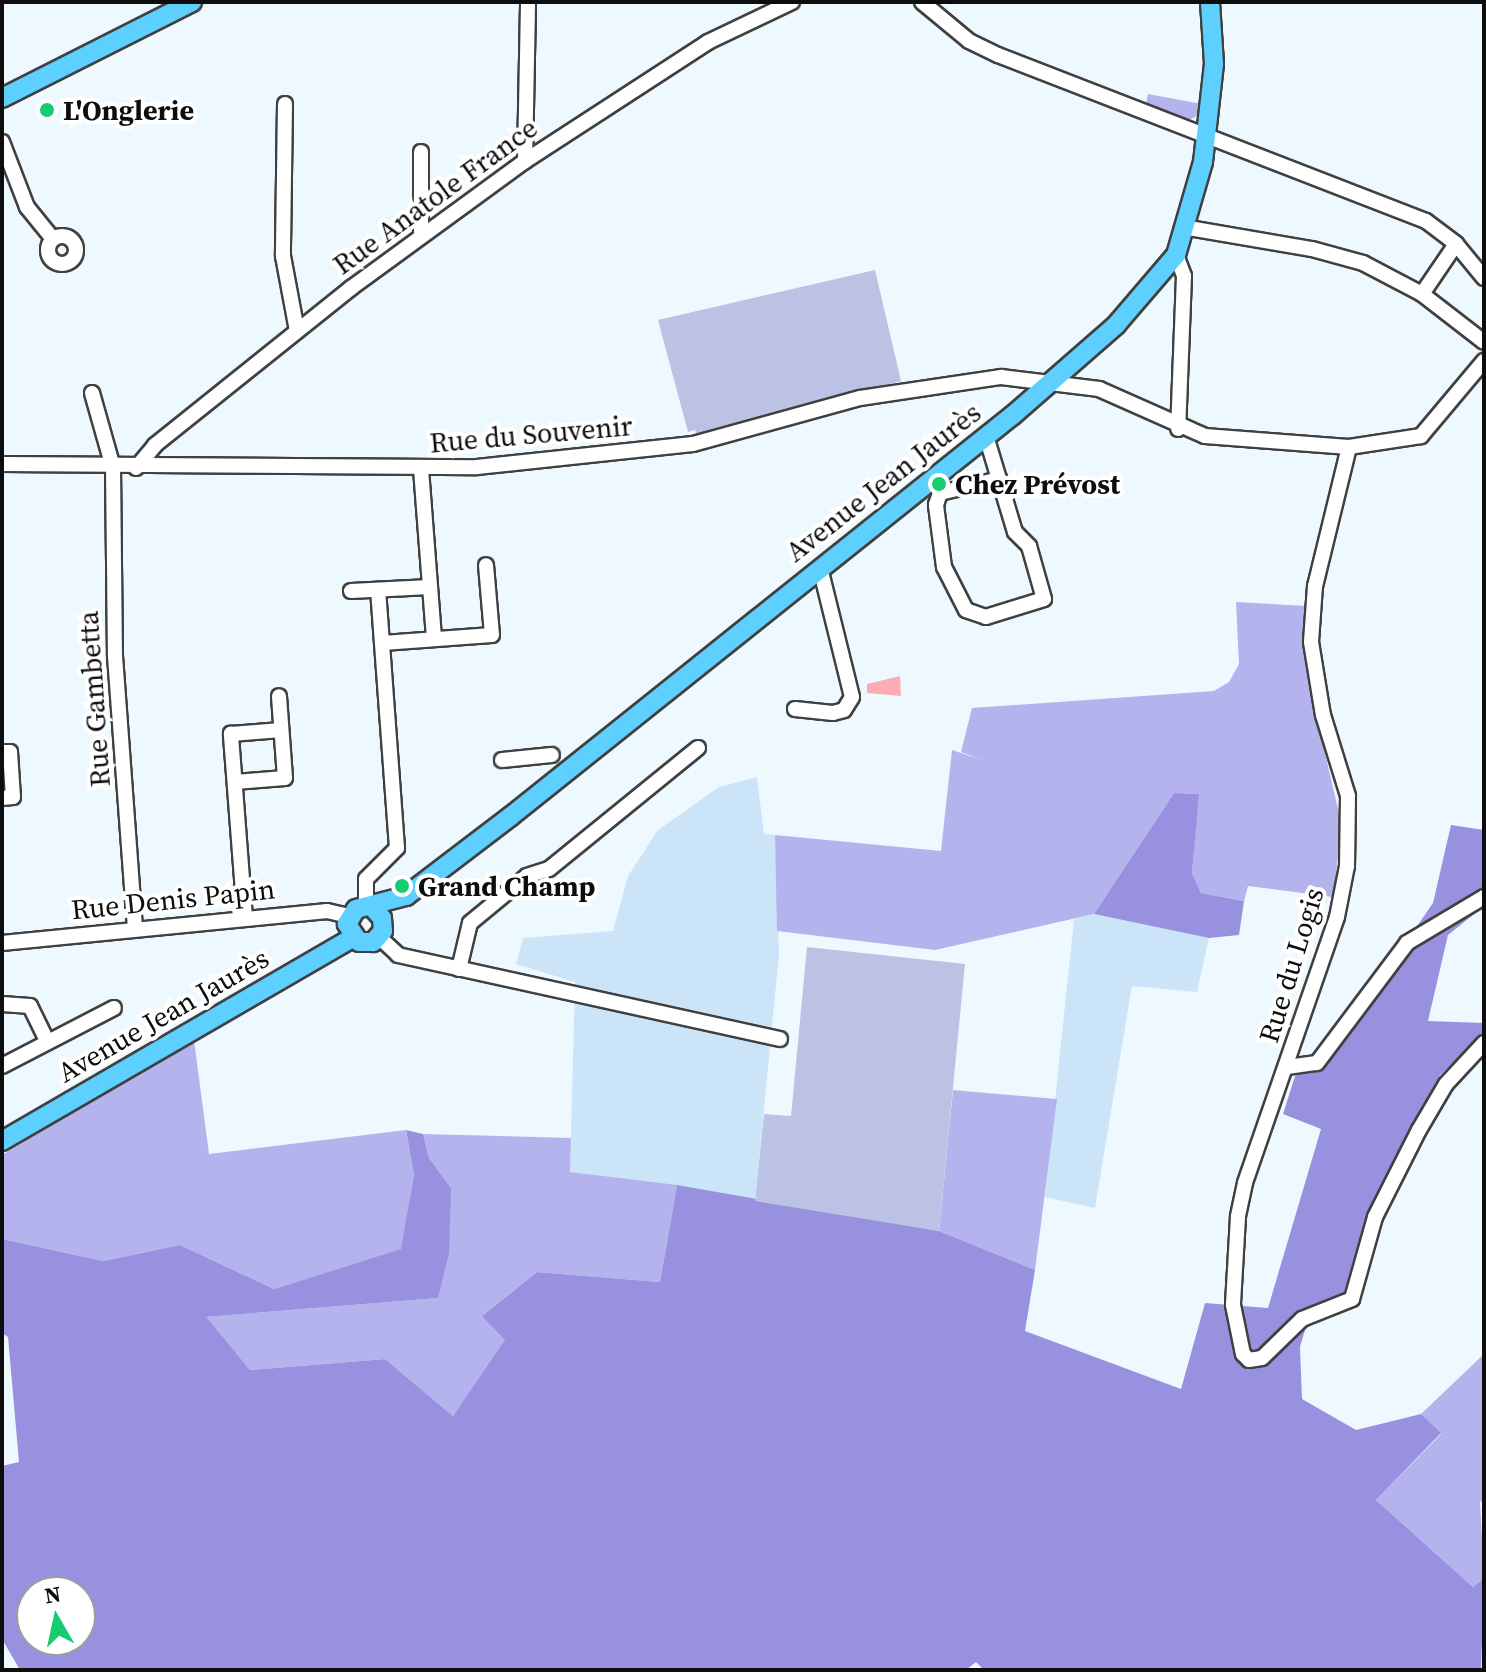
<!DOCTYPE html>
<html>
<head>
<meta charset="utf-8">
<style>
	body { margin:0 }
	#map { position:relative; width:1486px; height:1672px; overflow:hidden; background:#eef9ff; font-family:"Source Serif 4",serif }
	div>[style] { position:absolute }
	.farmland>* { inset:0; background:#cbe4f8 }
	.green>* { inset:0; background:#b4b3ee }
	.forest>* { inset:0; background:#9891e0 }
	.cemetery>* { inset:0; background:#bcc2e4 }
	.water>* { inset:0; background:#fcacb4 }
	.roads { filter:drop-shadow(2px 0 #404040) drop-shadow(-2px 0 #404040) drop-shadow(0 2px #404040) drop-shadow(0 -2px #404040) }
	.minor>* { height:14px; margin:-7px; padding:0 7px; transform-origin:7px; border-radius:7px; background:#fff }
	.minor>.ring { margin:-7px; padding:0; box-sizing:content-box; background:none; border:14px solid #fff; border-radius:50% }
	.major>* { height:18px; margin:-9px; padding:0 9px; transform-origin:9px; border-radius:9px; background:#5ed0ff }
	.dots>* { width:22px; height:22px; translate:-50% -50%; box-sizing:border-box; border:4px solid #fff; border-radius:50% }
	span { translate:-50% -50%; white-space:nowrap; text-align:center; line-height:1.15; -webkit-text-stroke:8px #fff; paint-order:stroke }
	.poi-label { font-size:28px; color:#0d0d0d; font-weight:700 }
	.left { translate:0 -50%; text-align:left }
	.street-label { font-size:28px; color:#0d0d0d }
	.frame { position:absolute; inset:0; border:4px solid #0d0d0d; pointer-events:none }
	.north { position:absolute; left:16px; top:1576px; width:80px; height:80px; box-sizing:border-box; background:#fff; border:2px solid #9e9e9e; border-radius:50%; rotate:351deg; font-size:22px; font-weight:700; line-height:32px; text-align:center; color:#0d0d0d }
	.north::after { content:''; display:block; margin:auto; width:28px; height:36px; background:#17cc70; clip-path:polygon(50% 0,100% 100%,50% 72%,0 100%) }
</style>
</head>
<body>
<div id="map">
	<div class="farmland">
		<i style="clip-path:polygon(757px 777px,764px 834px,775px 835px,779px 954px,755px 1201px,570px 1172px,575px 982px,516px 964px,523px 938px,613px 931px,628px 876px,658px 830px,719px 787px)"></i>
		<i style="clip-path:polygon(1094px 914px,1209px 938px,1197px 992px,1132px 986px,1095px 1208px,1045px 1197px,1074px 919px)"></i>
	</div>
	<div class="green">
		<i style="clip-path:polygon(1148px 94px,1202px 104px,1201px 114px,1189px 120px,1146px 104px)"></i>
		<i style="clip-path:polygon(1236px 602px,1307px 606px,1312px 698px,1342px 826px,1333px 897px,1248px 886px,1244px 901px,1201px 893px,1192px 873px,1198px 794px,1174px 793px,1094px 914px,935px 950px,777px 931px,775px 835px,941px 851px,952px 750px,982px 760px,961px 752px,972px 708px,1214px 691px,1229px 682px,1239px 664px)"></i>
		<i style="clip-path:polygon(194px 1040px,209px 1154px,406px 1130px,414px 1175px,402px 1249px,274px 1289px,180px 1245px,103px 1261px,2px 1239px,2px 1155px)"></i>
		<i style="clip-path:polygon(953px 1090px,1057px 1099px,1035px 1270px,939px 1231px)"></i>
		<i style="clip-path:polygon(423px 1134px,571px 1138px,570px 1172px,677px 1185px,660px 1282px,537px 1272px,483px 1315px,506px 1340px,453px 1416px,385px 1359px,250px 1370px,205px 1317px,438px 1298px,451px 1188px,429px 1158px)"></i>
		<i style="clip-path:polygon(1484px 1354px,1484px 1500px,1480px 1502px,1484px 1578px,1473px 1587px,1376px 1500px,1441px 1434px,1421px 1414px)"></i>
	</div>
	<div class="forest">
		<i style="clip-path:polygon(1174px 793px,1199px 794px,1192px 873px,1201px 893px,1244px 901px,1239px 935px,1209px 938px,1094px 914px)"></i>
		<i style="clip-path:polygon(evenodd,1451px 825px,1484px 830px,1484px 906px,1448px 935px,1428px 1021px,1484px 1023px,1484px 1033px,1440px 1075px,1370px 1218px,1350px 1288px,1335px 1303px,1310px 1313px,1300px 1347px,1302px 1399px,1356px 1430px,1421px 1414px,1441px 1433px,1376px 1500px,1473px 1587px,1484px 1578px,1481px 1670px,984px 1670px,976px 1662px,966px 1670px,20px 1670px,2px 1639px,2px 1466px,19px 1462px,8px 1337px,2px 1333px,2px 1239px,103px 1261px,180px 1245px,274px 1289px,401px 1249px,414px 1175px,406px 1130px,423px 1134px,429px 1158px,451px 1188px,449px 1253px,438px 1298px,206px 1317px,250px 1370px,385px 1359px,453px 1416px,505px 1340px,482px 1316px,537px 1272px,660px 1282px,677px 1185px,939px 1231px,1035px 1270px,1025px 1331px,1181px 1389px,1205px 1303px,1268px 1308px,1321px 1129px,1283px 1114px,1296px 1073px,1320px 1067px,1433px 903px,1451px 825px,32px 1592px,80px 1592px,80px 1640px,32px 1640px,32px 1592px)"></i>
	</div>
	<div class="cemetery">
		<i style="clip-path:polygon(875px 270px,901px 381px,697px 436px,695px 430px,688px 432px,658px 320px)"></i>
		<i style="clip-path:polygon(807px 947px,965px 964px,939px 1231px,755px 1201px,764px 1114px,791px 1116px)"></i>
	</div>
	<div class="water">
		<i style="clip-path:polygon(900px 676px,901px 696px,867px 693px,867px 684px)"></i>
	</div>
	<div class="roads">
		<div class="minor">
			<i style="left:922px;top:2px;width:61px;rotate:39.7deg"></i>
			<i style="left:969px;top:41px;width:32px;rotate:26deg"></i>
			<i style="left:998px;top:55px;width:459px;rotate:21.2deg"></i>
			<i style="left:1426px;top:221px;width:38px;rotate:37deg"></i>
			<i style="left:1456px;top:244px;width:44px;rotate:50.5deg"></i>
			<i style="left:285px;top:104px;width:152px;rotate:90.8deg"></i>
			<i style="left:283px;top:256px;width:76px;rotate:79.4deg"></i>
			<i style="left:2px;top:142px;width:70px;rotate:69deg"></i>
			<i style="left:27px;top:207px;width:41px;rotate:50.9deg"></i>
			<i style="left:421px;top:152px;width:84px;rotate:90deg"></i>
			<i style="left:525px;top:161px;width:159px;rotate:-88.9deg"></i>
			<i style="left:1183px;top:227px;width:131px;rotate:9.7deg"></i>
			<i style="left:1312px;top:249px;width:53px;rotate:15.4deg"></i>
			<i style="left:1363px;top:263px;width:67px;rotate:27.7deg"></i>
			<i style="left:1422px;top:294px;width:78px;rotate:37.7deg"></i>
			<i class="ring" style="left:48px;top:236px;width:14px;height:14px"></i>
			<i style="left:1176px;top:255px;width:22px;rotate:69deg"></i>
			<i style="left:1184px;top:276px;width:153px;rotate:92.2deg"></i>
			<i style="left:1422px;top:294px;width:60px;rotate:-55.8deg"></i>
			<i style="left:92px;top:393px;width:77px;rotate:74.2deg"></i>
			<i style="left:113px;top:467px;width:189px;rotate:89.4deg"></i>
			<i style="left:115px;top:656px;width:273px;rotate:85.8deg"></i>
			<i style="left:986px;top:436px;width:100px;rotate:73.2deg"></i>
			<i style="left:1015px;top:532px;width:20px;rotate:45deg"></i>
			<i style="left:1029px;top:546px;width:55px;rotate:74.2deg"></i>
			<i style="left:1044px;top:599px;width:61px;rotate:162.8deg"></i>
			<i style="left:986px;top:617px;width:21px;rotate:-161deg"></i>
			<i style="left:966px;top:610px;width:48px;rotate:-117.1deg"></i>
			<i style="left:944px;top:567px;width:63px;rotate:-97.4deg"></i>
			<i style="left:936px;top:505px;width:13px;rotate:-72deg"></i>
			<i style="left:940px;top:493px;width:61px;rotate:-13.3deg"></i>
			<i style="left:1349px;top:447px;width:143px;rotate:103.7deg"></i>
			<i style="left:1315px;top:586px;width:56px;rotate:94.1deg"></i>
			<i style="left:1311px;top:642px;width:74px;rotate:80.7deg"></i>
			<i style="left:1323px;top:715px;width:85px;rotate:72.8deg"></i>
			<i style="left:1348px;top:796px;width:70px;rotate:90.8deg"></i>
			<i style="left:1347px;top:866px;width:52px;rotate:101.1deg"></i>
			<i style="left:1337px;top:917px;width:281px;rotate:109.1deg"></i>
			<i style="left:1245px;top:1183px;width:35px;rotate:102deg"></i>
			<i style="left:1238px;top:1217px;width:88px;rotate:93.3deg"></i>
			<i style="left:1233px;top:1305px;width:50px;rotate:78.5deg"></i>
			<i style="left:1243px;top:1354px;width:8px;rotate:45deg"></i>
			<i style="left:1249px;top:1360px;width:13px;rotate:-9deg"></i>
			<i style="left:1262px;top:1358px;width:56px;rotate:-44.3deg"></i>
			<i style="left:1302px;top:1319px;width:54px;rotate:-21.8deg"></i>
			<i style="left:1352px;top:1299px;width:85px;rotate:-74.3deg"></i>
			<i style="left:1375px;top:1217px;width:97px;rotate:-63.2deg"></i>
			<i style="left:1419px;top:1130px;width:53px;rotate:-59.6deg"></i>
			<i style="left:1446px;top:1084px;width:56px;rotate:-47.2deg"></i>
			<i style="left:2px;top:464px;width:475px;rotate:0.4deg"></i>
			<i style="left:477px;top:467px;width:217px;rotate:-6.1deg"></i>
			<i style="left:693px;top:444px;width:173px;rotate:-15.4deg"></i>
			<i style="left:860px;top:398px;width:143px;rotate:-8.5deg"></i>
			<i style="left:1001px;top:377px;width:99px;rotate:7deg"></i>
			<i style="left:1099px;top:389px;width:116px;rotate:23.9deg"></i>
			<i style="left:1205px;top:436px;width:144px;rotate:4.4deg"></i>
			<i style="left:1349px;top:447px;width:73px;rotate:-8.7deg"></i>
			<i style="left:1421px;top:436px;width:98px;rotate:-50deg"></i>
			<i style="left:136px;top:468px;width:30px;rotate:-50deg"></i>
			<i style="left:155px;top:445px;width:251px;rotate:-38.7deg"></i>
			<i style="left:351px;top:288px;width:215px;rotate:-36.1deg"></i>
			<i style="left:525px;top:161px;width:218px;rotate:-33deg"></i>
			<i style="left:708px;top:42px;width:93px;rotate:-25.5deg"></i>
			<i style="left:421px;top:469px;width:170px;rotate:85.6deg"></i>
			<i style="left:351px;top:591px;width:79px;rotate:-2.9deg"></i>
			<i style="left:383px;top:643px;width:109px;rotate:-4.2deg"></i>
			<i style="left:492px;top:635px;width:70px;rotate:-94.9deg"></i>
			<i style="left:795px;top:709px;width:38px;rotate:6deg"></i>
			<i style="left:833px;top:713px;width:11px;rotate:-15deg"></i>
			<i style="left:844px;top:710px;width:15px;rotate:-58deg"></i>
			<i style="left:852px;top:697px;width:133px;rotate:-103.9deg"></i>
			<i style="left:2px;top:752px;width:8px"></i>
			<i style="left:10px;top:752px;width:45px;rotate:86.2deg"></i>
			<i style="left:13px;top:797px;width:11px;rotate:175deg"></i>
			<i style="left:502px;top:760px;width:50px;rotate:-5.7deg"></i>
			<i style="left:235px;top:782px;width:50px;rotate:-4.6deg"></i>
			<i style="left:285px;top:778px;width:82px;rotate:-94.2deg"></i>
			<i style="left:366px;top:906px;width:27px;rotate:-90deg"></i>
			<i style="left:366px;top:879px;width:44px;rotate:-45deg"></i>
			<i style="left:397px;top:848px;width:259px;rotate:-94.2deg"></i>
			<i style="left:245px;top:918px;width:185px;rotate:-94.4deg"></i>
			<i style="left:231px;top:734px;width:50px;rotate:-4.6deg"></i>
			<i style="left:379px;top:937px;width:26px;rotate:43deg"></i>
			<i style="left:398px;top:955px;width:391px;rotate:12.4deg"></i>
			<i style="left:2px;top:943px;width:327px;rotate:-5.6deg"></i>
			<i style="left:327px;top:911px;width:23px;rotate:13deg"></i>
			<i style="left:459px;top:969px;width:47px;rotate:-76.6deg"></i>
			<i style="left:470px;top:923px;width:74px;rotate:-39.5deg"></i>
			<i style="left:527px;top:876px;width:23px;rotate:-18deg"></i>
			<i style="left:549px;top:869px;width:192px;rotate:-39.1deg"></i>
			<i style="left:2px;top:1004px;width:28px;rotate:4deg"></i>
			<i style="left:30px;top:1006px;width:39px;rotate:64deg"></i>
			<i style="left:2px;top:1066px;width:126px;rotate:-27.4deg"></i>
			<i style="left:1287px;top:1067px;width:30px;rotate:-8deg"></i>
			<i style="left:1317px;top:1063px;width:150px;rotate:-53.1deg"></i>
			<i style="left:1407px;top:943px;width:90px;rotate:-30.9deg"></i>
		</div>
		<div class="major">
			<i style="left:2px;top:98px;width:213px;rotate:-26.8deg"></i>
			<i style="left:373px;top:908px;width:13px;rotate:48deg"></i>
			<i style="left:382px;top:918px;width:13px;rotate:86deg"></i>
			<i style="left:383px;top:931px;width:15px;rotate:132deg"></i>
			<i style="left:373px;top:942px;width:14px;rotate:180deg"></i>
			<i style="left:359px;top:942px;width:22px;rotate:-124deg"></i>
			<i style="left:347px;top:924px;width:17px;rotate:-59deg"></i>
			<i style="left:356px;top:909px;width:52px;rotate:-14.6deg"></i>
			<i style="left:406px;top:896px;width:132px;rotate:-37.3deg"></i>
			<i style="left:511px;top:816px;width:642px;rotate:-38.62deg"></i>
			<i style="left:1013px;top:415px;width:137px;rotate:-41.1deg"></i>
			<i style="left:1116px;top:325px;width:92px;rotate:-49.4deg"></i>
			<i style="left:1176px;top:255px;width:97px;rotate:-73.8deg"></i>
			<i style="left:1203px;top:162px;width:99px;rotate:-83.6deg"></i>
			<i style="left:1214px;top:64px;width:62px;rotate:-93.7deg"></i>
			<i style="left:2px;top:1141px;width:405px;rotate:-30.1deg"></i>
		</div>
	</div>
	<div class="dots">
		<i style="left:47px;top:110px;background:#17cc70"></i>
		<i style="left:939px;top:484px;background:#17cc70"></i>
		<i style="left:402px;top:886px;background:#17cc70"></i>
	</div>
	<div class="poi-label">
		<span class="left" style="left:63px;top:110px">L'Onglerie</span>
		<span class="left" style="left:955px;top:484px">Chez Prévost</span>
		<span class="left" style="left:418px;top:886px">Grand Champ</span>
	</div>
	<div class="street-label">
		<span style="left:435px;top:196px;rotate:-36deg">Rue Anatole France</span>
		<span style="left:531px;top:434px;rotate:-5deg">Rue du Souvenir</span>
		<span style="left:883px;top:482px;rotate:-38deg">Avenue Jean Jaurès</span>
		<span style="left:94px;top:699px;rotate:-94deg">Rue Gambetta</span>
		<span style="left:173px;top:899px;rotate:-6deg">Rue Denis Papin</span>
		<span style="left:1291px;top:965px;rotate:-73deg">Rue du Logis</span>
		<span style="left:163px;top:1015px;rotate:-30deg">Avenue Jean Jaurès</span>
	</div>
	<div class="frame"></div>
	<div class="north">N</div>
</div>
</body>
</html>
